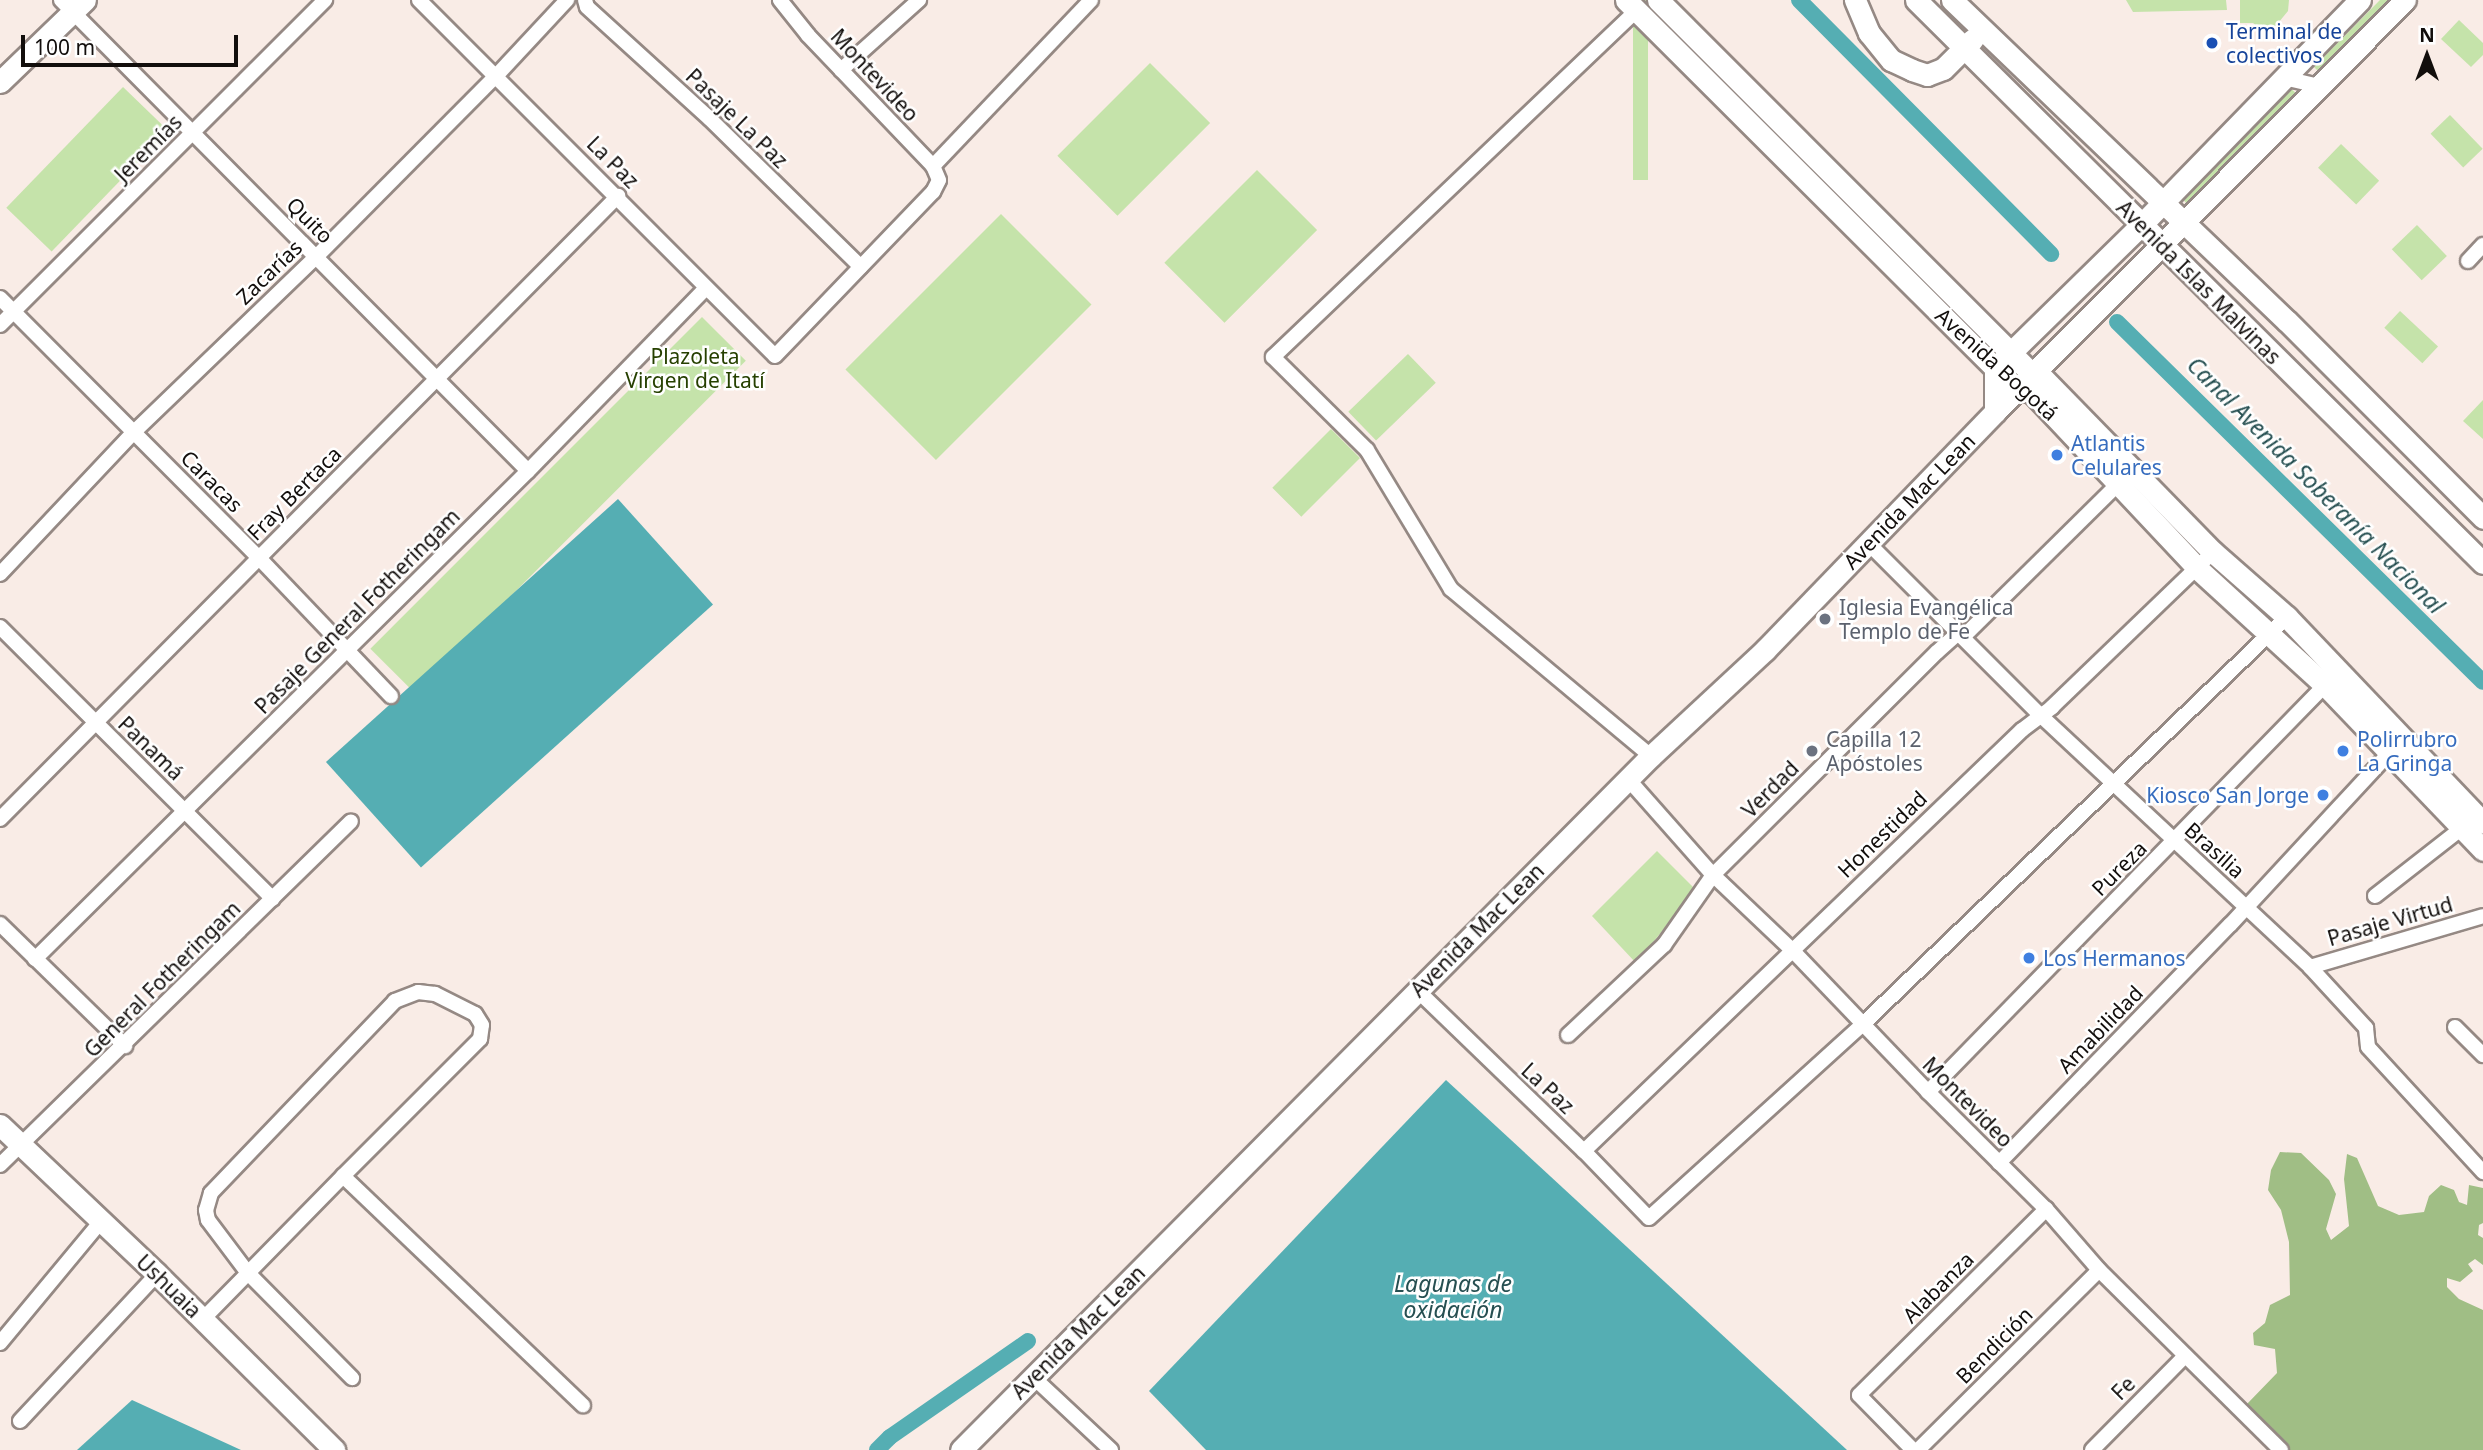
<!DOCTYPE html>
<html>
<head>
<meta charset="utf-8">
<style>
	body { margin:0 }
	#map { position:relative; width:2483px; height:1450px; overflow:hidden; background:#f9ece6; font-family:"Noto Sans",sans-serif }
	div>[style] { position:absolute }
	.green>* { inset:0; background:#c5e3aa; transform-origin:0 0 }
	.forest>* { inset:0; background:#a0be85 }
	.water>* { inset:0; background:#55aeb3; transform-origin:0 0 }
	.canal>* { height:16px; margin:-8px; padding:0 8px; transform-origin:8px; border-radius:8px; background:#55aeb3 }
	.roads { filter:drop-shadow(2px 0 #958984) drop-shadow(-2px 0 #958984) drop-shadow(0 2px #958984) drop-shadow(0 -2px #958984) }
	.street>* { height:14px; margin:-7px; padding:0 7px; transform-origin:7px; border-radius:7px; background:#fff }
	.secondary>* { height:21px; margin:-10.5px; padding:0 10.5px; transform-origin:10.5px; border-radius:10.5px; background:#fff }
	.dots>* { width:19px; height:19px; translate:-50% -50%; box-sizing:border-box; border:4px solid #fff; border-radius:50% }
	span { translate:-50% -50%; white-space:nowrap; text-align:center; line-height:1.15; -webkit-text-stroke:5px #fff; paint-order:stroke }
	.transit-label { font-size:21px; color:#164399 }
	.left { translate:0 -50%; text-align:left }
	.street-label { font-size:21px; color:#120e0c }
	.park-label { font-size:21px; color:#264000 }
	.shop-label { font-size:21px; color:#366cbe }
	.right { translate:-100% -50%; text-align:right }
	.worship-label { font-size:21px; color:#5b616d }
	.water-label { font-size:23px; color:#264f51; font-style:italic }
	.north { position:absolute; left:2392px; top:21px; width:70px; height:70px; -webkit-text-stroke:5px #fff; paint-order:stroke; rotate:0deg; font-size:19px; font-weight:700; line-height:28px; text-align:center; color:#120e0c }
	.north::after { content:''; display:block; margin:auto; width:24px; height:32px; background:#120e0c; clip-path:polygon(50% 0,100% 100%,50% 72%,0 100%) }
	.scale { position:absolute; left:21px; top:35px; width:217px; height:32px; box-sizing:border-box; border:4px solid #120e0c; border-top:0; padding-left:9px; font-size:21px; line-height:24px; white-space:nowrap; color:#120e0c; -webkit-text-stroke:5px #fff; paint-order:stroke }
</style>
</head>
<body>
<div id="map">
	<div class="green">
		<i style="left:1633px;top:0;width:15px;height:180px"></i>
		<i style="clip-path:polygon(2126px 0,2226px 0,2227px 10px,2133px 12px)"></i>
		<i style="clip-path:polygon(2240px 0,2289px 0,2288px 11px,2269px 34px,2253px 23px,2240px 23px)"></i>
		<i style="clip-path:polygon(2380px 0,2393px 0,2321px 74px,2314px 67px)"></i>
		<i style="clip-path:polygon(2459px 20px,2483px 43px,2483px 55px,2471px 67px,2441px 39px)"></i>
		<i style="left:1150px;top:63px;width:85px;height:131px;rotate:45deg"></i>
		<i style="clip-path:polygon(2287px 85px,2297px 94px,2186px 203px,2179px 194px)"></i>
		<i style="left:123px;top:87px;width:63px;height:168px;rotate:44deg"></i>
		<i style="left:2450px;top:115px;width:47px;height:27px;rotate:46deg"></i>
		<i style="left:2341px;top:144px;width:53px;height:33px;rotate:44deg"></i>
		<i style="left:1257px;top:170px;width:85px;height:131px;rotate:45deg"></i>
		<i style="left:1001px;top:214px;width:128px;height:220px;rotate:45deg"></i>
		<i style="left:2417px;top:225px;width:43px;height:35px;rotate:46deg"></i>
		<i style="left:2400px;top:311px;width:52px;height:23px;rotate:43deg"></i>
		<i style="left:702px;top:317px;width:62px;height:469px;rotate:45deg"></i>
		<i style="left:1408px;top:354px;width:40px;height:83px;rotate:46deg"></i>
		<i style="clip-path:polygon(2483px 400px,2483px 439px,2463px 421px)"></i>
		<i style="left:1331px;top:429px;width:41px;height:83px;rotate:45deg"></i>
		<i style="clip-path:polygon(2215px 565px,2277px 619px,2271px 624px,2210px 569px)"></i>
		<i style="clip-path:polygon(1657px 851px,1696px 890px,1636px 963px,1592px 916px)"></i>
	</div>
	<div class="forest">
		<i style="clip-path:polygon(2280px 1152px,2301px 1153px,2329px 1180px,2336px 1194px,2326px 1229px,2331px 1240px,2349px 1226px,2344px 1179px,2347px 1154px,2357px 1158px,2378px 1206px,2399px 1215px,2424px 1212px,2429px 1196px,2441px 1185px,2454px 1190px,2459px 1202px,2467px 1205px,2469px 1185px,2483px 1188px,2483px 1223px,2479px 1225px,2478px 1235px,2483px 1238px,2483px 1265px,2475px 1259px,2468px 1264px,2473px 1271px,2460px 1282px,2447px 1278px,2447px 1287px,2459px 1299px,2483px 1310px,2483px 1450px,2287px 1450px,2247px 1404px,2277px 1373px,2275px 1349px,2254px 1345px,2253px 1333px,2265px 1323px,2270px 1305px,2290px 1295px,2289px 1242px,2281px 1210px,2268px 1190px,2271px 1170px)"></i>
	</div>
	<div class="water">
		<i style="left:618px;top:499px;width:142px;height:393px;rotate:48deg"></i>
		<i style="clip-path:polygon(1446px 1080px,1847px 1450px,1206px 1450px,1149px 1391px)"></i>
		<i style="clip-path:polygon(132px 1400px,241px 1450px,77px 1450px)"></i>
	</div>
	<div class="canal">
		<i style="left:1799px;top:0;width:358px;rotate:45.2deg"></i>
		<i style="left:2117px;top:322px;width:513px;rotate:44.53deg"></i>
		<i style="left:877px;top:1450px;width:18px;rotate:-45deg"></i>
		<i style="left:890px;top:1437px;width:168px;rotate:-34.8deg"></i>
	</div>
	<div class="roads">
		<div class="street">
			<i style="left:61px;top:0;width:663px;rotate:45.24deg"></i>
			<i style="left:419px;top:0;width:503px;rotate:45deg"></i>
			<i style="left:775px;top:356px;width:228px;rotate:-46.1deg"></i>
			<i style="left:933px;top:192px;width:13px;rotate:-63deg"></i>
			<i style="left:939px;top:180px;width:15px;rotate:-113deg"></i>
			<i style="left:933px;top:166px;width:181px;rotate:-133.7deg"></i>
			<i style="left:808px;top:35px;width:45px;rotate:-128.7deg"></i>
			<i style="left:585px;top:0;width:7px;rotate:74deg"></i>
			<i style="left:587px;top:7px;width:166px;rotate:42.3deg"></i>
			<i style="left:710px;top:119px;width:211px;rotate:44.4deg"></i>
			<i style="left:1637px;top:10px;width:503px;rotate:136.37deg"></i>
			<i style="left:1273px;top:357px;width:132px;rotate:44.7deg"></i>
			<i style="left:1367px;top:450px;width:162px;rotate:58.9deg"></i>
			<i style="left:1451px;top:589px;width:261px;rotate:39.9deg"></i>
			<i style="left:841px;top:70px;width:105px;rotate:-41.9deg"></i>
			<i style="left:2284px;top:78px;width:36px;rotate:13deg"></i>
			<i style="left:933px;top:166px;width:229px;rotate:-46.4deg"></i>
			<i style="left:2468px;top:261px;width:22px;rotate:-47deg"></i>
			<i style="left:0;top:298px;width:367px;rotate:45.1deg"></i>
			<i style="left:259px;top:558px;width:191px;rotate:46.3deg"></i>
			<i style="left:0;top:325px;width:460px;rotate:-45deg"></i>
			<i style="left:1868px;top:543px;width:242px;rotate:45deg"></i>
			<i style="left:2039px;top:714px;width:371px;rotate:43deg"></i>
			<i style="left:2310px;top:967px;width:83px;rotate:47.4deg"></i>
			<i style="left:2366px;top:1028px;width:19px;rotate:84deg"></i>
			<i style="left:2368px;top:1047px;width:170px;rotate:47.4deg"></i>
			<i style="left:0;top:574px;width:195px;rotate:-46.7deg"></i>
			<i style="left:134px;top:432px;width:254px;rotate:-43.9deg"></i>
			<i style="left:317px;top:256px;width:255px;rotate:-45.2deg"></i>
			<i style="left:497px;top:75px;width:103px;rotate:-47deg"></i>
			<i style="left:0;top:627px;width:385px;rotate:44.9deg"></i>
			<i style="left:1628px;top:779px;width:128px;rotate:48.5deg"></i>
			<i style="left:1713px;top:875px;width:109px;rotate:43.5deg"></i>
			<i style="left:1792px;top:950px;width:197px;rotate:46.2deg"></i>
			<i style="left:1928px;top:1092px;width:166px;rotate:44.8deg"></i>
			<i style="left:2046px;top:1209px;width:81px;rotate:49deg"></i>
			<i style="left:2099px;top:1270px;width:256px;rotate:44.7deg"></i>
			<i style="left:0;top:819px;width:878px;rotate:-45.23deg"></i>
			<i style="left:2375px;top:896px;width:110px;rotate:-38deg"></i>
			<i style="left:0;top:924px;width:175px;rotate:44.3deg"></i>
			<i style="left:35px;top:959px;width:694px;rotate:-44.71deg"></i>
			<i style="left:528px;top:471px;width:254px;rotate:-45.8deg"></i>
			<i style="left:2310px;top:967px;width:180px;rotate:-16.4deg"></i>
			<i style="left:1417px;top:990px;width:232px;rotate:44deg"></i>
			<i style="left:1584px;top:1151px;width:93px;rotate:45.9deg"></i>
			<i style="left:1649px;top:1218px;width:289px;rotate:-42.2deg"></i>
			<i style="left:1863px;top:1024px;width:588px;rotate:-43.83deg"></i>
			<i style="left:2455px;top:1027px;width:40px;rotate:45deg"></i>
			<i style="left:1568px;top:1035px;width:132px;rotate:-43.2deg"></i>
			<i style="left:1664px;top:945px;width:85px;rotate:-55deg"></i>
			<i style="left:1713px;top:875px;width:316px;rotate:-44.9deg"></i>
			<i style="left:1937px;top:652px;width:27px;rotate:-42deg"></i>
			<i style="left:1957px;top:634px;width:9px"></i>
			<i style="left:1966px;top:634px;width:219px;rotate:-44.6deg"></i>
			<i style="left:1928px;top:1092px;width:576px;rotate:-45.7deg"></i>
			<i style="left:1584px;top:1151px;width:608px;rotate:-43.87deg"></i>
			<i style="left:2022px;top:730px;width:38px;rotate:-37deg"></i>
			<i style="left:2052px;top:707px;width:223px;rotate:-43.9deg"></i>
			<i style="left:1999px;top:1163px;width:332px;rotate:-45.9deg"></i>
			<i style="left:2230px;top:925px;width:244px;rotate:-47.2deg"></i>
			<i style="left:0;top:1165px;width:491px;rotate:-44.4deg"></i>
			<i style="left:343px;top:1176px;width:332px;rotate:43.7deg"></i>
			<i style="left:203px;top:1319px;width:64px;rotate:-45.6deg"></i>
			<i style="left:248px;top:1273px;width:136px;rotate:-45.6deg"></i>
			<i style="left:343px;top:1176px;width:194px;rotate:-45deg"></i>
			<i style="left:480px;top:1039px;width:14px;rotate:-82deg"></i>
			<i style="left:482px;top:1025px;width:13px;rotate:-122deg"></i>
			<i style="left:475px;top:1014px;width:45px;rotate:-153.4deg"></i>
			<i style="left:435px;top:994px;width:17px;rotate:-173deg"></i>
			<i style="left:418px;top:992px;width:25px;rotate:159deg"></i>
			<i style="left:395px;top:1001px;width:266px;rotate:133.8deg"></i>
			<i style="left:211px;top:1193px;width:18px;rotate:106deg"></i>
			<i style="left:206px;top:1210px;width:10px;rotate:79deg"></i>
			<i style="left:208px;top:1220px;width:66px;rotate:53deg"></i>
			<i style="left:248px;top:1273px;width:148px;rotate:45.3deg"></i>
			<i style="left:0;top:1343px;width:160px;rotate:-50.3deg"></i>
			<i style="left:1033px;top:1377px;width:107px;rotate:43.1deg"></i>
			<i style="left:20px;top:1421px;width:201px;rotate:-47deg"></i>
			<i style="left:1913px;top:1450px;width:77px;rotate:-134.5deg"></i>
			<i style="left:1859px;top:1395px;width:264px;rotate:-44.8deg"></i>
			<i style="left:1918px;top:1450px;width:255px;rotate:-44.8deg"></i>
			<i style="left:2092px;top:1450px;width:132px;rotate:-45.3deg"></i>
		</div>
		<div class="secondary">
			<i style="left:1626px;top:0;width:521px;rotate:44.92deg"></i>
			<i style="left:1995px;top:368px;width:30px;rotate:44deg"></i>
			<i style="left:2017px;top:389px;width:15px;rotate:11deg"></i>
			<i style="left:2032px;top:392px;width:241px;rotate:46.8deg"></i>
			<i style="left:2197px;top:568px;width:175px;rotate:42.5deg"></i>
			<i style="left:2326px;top:686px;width:227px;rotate:46.2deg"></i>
			<i style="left:1658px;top:0;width:529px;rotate:45deg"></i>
			<i style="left:2032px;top:374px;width:9px;rotate:13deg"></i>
			<i style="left:2041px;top:376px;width:246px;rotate:45.7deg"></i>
			<i style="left:2213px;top:552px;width:98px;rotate:41.3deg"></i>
			<i style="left:2287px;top:617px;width:284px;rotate:46.4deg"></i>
			<i style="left:1855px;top:0;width:36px;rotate:67deg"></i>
			<i style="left:1869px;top:33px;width:35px;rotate:51deg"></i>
			<i style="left:1891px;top:60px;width:23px;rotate:25deg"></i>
			<i style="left:1912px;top:70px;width:16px;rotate:18deg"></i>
			<i style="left:1927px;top:75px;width:17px;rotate:-21deg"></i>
			<i style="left:1943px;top:69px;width:42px;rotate:-45deg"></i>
			<i style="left:1916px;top:0;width:799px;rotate:44.8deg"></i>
			<i style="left:1952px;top:0;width:464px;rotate:43.8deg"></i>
			<i style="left:2287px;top:321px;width:278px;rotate:45.1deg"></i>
			<i style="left:0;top:82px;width:118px;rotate:-44deg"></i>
			<i style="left:1995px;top:412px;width:44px;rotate:-90deg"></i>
			<i style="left:1995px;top:368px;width:204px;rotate:-44.4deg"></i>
			<i style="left:2141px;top:225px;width:314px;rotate:-45.8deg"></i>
			<i style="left:0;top:1125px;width:216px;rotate:43.5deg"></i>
			<i style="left:157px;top:1274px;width:250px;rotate:44.8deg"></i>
			<i style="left:961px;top:1450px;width:979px;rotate:-45.17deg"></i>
			<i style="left:1651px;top:756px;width:156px;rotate:-42.9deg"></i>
			<i style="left:1765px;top:650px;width:331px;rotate:-46deg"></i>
			<i style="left:1995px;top:412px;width:581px;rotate:-45.14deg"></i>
		</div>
	</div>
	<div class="dots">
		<i style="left:2212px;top:43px;background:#1a4fb4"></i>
		<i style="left:2057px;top:455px;background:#3f7fe0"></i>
		<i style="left:1825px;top:619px;background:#6b7280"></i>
		<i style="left:1812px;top:751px;background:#6b7280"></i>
		<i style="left:2343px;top:751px;background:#3f7fe0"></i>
		<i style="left:2323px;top:795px;background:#3f7fe0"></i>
		<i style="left:2029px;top:958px;background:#3f7fe0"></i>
	</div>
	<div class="transit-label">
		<span class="left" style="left:2226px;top:43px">Terminal de<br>colectivos</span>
	</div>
	<div class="street-label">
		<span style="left:875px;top:75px;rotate:47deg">Montevideo</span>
		<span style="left:737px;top:118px;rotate:44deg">Pasaje La Paz</span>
		<span style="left:148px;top:148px;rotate:-45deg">Jeremías</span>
		<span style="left:613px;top:162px;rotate:45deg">La Paz</span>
		<span style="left:310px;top:220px;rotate:45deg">Quito</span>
		<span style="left:269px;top:272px;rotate:-44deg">Zacarías</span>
		<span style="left:2199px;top:282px;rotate:45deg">Avenida Islas Malvinas</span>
		<span style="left:1997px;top:364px;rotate:42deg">Avenida Bogotá</span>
		<span style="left:212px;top:481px;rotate:45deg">Caracas</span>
		<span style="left:294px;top:493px;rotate:-45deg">Fray Bertaca</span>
		<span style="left:1909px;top:501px;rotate:-46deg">Avenida Mac Lean</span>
		<span style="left:357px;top:611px;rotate:-45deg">Pasaje General Fotheringam</span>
		<span style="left:151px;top:748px;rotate:44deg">Panamá</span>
		<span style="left:1770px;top:789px;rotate:-45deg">Verdad</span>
		<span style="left:1882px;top:834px;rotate:-44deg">Honestidad</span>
		<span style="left:2215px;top:850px;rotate:42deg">Brasilia</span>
		<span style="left:2119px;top:868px;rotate:-45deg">Pureza</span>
		<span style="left:2390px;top:921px;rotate:-16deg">Pasaje Virtud</span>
		<span style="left:1477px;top:930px;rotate:-45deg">Avenida Mac Lean</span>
		<span style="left:162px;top:979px;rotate:-45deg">General Fotheringam</span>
		<span style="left:2100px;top:1029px;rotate:-46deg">Amabilidad</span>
		<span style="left:1548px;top:1088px;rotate:43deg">La Paz</span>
		<span style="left:1968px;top:1102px;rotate:45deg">Montevideo</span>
		<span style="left:169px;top:1286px;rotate:44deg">Ushuaia</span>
		<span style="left:1938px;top:1287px;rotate:-45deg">Alabanza</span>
		<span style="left:1078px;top:1332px;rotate:-45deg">Avenida Mac Lean</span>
		<span style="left:1994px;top:1345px;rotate:-45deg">Bendición</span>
		<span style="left:2123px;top:1388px;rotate:-45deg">Fe</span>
	</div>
	<div class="park-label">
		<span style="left:695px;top:368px">Plazoleta<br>Virgen de Itatí</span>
	</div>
	<div class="shop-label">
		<span class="left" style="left:2071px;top:455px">Atlantis<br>Celulares</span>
		<span class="left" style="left:2357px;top:751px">Polirrubro<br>La Gringa</span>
		<span class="right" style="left:2309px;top:795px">Kiosco San Jorge</span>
		<span class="left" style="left:2043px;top:958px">Los Hermanos</span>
	</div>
	<div class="worship-label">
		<span class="left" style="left:1839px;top:619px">Iglesia Evangélica<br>Templo de Fe</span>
		<span class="left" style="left:1826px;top:751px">Capilla 12<br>Apóstoles</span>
	</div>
	<div class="water-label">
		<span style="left:2316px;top:485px;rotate:45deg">Canal Avenida Soberanía Nacional</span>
		<span style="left:1453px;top:1296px">Lagunas de<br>oxidación</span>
	</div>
	<div class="north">N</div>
	<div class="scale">100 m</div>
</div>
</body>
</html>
